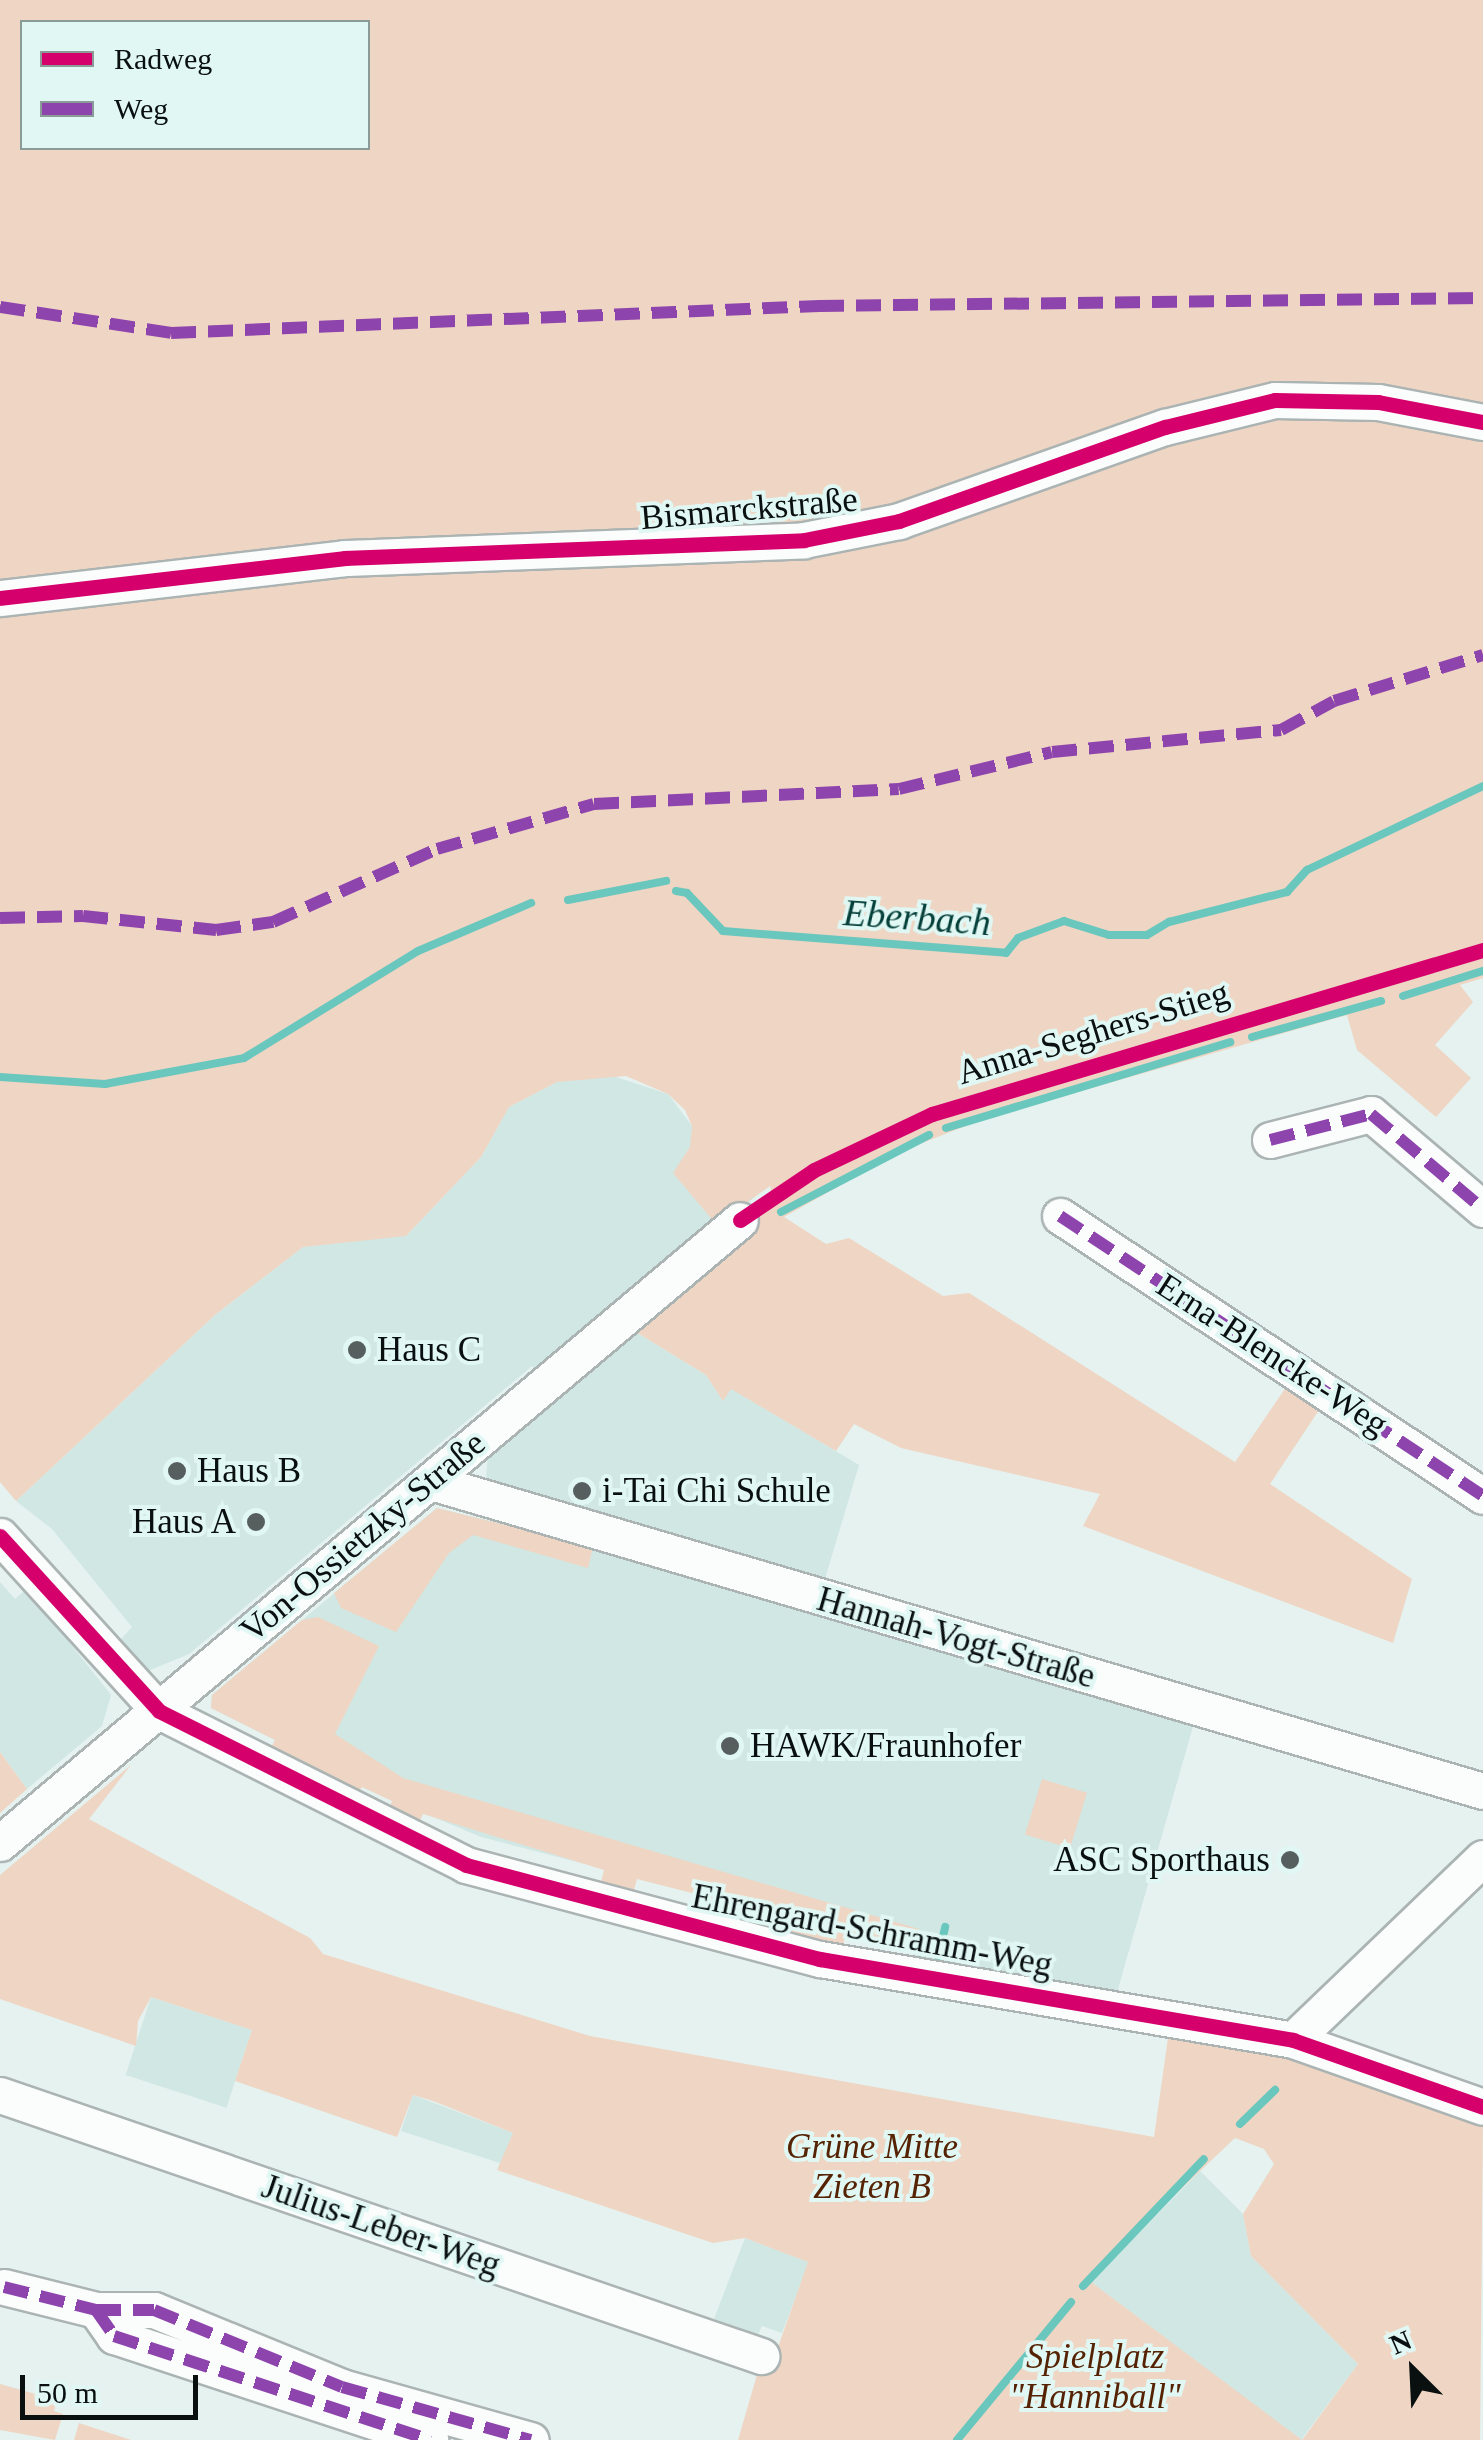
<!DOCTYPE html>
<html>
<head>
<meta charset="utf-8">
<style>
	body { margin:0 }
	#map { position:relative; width:1483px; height:2440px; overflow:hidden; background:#e5f2f0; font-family:Georgia,serif }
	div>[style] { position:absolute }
	.built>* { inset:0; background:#d1e7e4; transform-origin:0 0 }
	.green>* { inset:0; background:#efd5c3; transform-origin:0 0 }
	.stream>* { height:8px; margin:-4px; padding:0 4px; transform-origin:4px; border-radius:4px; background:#6ac7be }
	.roads { filter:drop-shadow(2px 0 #abb4b3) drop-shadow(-2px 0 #abb4b3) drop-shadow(0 2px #abb4b3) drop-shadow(0 -2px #abb4b3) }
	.minor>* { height:35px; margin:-17.5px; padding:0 17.5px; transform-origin:17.5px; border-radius:17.5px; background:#fbfdfd }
	.quiet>* { height:12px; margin-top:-6px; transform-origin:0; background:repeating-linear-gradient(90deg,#8e44ad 0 25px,transparent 0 37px) }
	.cycleway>* { height:15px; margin:-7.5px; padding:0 7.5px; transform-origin:7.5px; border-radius:7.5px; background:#d6006c }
	.dots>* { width:28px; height:28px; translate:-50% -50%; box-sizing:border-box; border:5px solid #e0f7f3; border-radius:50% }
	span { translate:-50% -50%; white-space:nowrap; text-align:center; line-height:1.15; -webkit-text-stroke:8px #e0f7f3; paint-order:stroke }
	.street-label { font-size:35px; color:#09100f }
	.poi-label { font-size:35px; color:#09100f }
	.left { translate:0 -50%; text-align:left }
	.right { translate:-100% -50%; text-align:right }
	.park-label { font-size:35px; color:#552304; font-style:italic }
	.water-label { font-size:38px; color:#053f3a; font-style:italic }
	.legend { position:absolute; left:20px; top:20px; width:350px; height:130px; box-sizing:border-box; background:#e0f7f3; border:2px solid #8a9b98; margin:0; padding:12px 18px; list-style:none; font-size:30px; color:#09100f }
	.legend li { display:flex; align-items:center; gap:20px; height:50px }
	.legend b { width:50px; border:2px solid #8a9b98 }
	.north { position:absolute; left:1363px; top:2320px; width:100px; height:100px; -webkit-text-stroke:8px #e0f7f3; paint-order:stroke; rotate:336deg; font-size:28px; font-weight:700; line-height:40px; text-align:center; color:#09100f }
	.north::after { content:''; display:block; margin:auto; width:35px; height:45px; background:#09100f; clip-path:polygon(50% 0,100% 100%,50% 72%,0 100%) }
	.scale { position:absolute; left:20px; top:2375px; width:178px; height:45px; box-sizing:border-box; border:5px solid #09100f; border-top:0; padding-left:12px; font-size:30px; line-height:35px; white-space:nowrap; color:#09100f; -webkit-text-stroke:8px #e0f7f3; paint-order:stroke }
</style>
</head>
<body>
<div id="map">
	<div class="built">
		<i style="clip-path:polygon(607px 1074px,668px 1094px,692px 1126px,770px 1185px,538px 1371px,532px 1366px,189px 1654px,148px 1671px,121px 1639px,132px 1627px,52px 1529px,16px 1501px,215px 1315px,303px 1247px,407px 1235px,481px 1157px,509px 1107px,557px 1082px)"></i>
		<i style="clip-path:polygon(636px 1332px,706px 1375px,723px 1400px,731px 1388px,859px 1465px,824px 1582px,486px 1479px,488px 1454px)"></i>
		<i style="clip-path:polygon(437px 1508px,617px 1552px,1194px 1723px,1116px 1996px,913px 1961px,915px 1943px,845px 1932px,481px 1837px,362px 1787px,355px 1797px,275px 1740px,211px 1708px,212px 1695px)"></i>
		<i style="clip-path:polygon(0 1582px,15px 1599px,27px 1589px,111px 1695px,102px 1726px,27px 1789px,0 1752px)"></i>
		<i style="left:151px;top:1997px;width:106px;height:82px;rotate:18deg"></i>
		<i style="clip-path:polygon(413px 2095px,513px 2133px,503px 2164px,401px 2131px)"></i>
		<i style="clip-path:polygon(1200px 2171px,1243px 2214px,1251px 2256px,1358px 2364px,1301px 2440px,1091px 2282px)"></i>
		<i style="clip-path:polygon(745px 2238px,809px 2262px,782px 2333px,762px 2326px,758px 2335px,714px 2319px)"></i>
	</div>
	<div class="green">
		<i style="clip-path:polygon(evenodd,0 0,1483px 0,1483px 978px,1460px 985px,1473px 1002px,1435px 1045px,1471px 1078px,1436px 1117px,1357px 1050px,1347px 1015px,983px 1119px,900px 1152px,784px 1217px,826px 1244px,849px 1238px,943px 1296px,969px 1293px,1235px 1462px,1291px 1380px,1325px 1401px,1270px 1484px,1412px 1579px,1393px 1643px,1083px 1526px,1100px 1494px,901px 1448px,854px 1424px,836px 1451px,731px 1389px,723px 1401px,706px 1375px,636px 1332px,774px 1204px,770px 1186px,716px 1224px,673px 1173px,690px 1147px,692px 1126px,685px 1110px,668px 1094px,626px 1076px,557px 1082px,509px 1107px,481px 1157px,406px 1236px,303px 1247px,215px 1315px,16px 1501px,0 1482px,0 0,22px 22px,368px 22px,368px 148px,22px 148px,22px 22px)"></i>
		<i style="clip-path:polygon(437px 1508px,593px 1547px,588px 1568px,473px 1535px,449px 1553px,396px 1632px,341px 1608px,334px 1593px)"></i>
		<i style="clip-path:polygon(318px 1617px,379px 1646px,335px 1734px,403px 1778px,919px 1929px,915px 1943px,846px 1932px,842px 1949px,789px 1940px,793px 1919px,637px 1879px,631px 1900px,599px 1890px,604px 1870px,423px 1814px,415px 1831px,385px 1819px,392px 1801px,362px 1787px,355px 1797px,269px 1752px,275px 1740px,211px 1708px,212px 1695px,302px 1620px)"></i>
		<i style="clip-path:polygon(0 1752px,27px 1789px,0 1813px)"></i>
		<i style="clip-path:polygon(evenodd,131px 1765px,89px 1819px,310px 1938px,323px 1954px,590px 2036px,1154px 2137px,1169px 2031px,1315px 2062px,1483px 2118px,1480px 2440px,738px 2440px,759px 2368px,770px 2370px,808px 2262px,745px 2238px,713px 2243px,497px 2170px,513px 2133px,433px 2101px,413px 2095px,397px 2137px,235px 2081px,252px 2030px,151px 1997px,138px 2021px,136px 2046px,0 1999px,0 1875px,131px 1765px,1235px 2138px,1264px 2149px,1274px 2164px,1243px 2214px,1251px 2256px,1358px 2364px,1302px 2440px,1091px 2282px,1109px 2257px,1235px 2138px)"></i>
		<i style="left:1042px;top:1779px;width:47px;height:58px;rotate:17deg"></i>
		<i style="clip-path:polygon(0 2384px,57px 2400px,54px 2411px,63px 2414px,55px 2440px,0 2430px)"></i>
		<i style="clip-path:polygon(79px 2423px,131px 2440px,74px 2440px)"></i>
	</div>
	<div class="stream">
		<i style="left:676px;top:891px;width:11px;rotate:10deg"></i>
		<i style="left:687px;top:893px;width:52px;rotate:46.5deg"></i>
		<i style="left:723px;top:931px;width:284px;rotate:4.4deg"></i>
		<i style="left:1006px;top:953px;width:19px;rotate:-51deg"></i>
		<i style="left:1018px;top:938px;width:49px;rotate:-20.3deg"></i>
		<i style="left:1064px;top:921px;width:47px;rotate:17.3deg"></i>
		<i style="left:1109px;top:935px;width:38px"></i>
		<i style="left:1147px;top:935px;width:26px;rotate:-31deg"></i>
		<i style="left:1169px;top:922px;width:122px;rotate:-14.3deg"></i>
		<i style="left:1287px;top:892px;width:30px;rotate:-48deg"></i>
		<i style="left:1307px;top:870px;width:195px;rotate:-25.5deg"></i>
		<i style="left:568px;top:900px;width:100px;rotate:-11deg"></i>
		<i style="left:1403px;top:996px;width:84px;rotate:-17.4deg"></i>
		<i style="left:1252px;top:1037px;width:134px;rotate:-15.6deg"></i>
		<i style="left:0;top:1077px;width:105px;rotate:3.8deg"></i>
		<i style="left:105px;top:1084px;width:141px;rotate:-10.6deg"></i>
		<i style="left:244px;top:1058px;width:204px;rotate:-31.6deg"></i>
		<i style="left:418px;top:951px;width:123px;rotate:-23deg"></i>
		<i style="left:946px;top:1128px;width:297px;rotate:-16.8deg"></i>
		<i style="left:781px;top:1212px;width:167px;rotate:-27.5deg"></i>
		<i style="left:938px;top:1956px;width:30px;rotate:-76deg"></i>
		<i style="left:1240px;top:2124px;width:49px;rotate:-44.2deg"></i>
		<i style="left:1083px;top:2286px;width:175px;rotate:-46.4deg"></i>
		<i style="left:957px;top:2440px;width:179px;rotate:-50.4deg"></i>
	</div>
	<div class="roads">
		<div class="minor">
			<i style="left:0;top:598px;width:347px;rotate:-6.6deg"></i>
			<i style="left:345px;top:558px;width:459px;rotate:-2.2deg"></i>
			<i style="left:804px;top:540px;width:97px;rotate:-11.3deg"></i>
			<i style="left:899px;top:521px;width:282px;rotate:-19.5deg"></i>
			<i style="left:1165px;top:427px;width:113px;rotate:-13.8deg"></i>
			<i style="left:1275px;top:400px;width:103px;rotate:1.1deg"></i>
			<i style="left:1378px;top:402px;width:107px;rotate:10.8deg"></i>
			<i style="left:1270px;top:1140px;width:104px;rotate:-14.4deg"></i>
			<i style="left:1371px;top:1114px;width:147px;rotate:40.3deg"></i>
			<i style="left:1060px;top:1216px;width:507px;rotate:33.5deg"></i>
			<i style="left:431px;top:1482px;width:1096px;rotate:16.37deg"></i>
			<i style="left:0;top:1536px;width:236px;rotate:47.7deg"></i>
			<i style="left:159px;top:1711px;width:343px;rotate:26.6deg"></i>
			<i style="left:466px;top:1865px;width:366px;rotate:14.9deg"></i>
			<i style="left:820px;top:1959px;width:480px;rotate:9.7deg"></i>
			<i style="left:1293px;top:2040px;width:201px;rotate:19.4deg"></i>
			<i style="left:0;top:1843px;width:967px;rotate:-40.09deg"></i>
			<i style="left:1293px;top:2040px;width:263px;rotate:-43.8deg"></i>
			<i style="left:0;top:2095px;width:805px;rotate:18.93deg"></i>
			<i style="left:4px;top:2287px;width:95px;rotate:14deg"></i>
			<i style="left:96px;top:2310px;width:58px"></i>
			<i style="left:154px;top:2310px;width:203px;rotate:22.3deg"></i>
			<i style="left:342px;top:2387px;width:196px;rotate:15.7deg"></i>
			<i style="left:96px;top:2310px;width:32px;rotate:55deg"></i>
			<i style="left:114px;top:2336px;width:333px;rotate:18.2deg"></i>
		</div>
	</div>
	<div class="quiet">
		<i style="left:0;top:307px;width:173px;rotate:8.6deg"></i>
		<i style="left:171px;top:333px;width:649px;rotate:-2.39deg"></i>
		<i style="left:819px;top:306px;width:664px;rotate:-0.69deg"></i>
		<i style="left:0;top:918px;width:83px;rotate:-1.4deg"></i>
		<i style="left:83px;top:916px;width:134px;rotate:6deg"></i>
		<i style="left:216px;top:930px;width:58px;rotate:-8deg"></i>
		<i style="left:273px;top:922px;width:180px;rotate:-24deg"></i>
		<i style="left:437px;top:849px;width:163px;rotate:-16deg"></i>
		<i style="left:594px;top:804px;width:305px;rotate:-2.8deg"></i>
		<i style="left:899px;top:789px;width:157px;rotate:-13.6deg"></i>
		<i style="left:1052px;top:752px;width:230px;rotate:-5.5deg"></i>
		<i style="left:1281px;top:730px;width:60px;rotate:-28.7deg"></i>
		<i style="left:1334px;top:701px;width:156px;rotate:-17.2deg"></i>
		<i style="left:1270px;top:1140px;width:104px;rotate:-14.4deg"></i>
		<i style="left:1371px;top:1114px;width:147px;rotate:40.3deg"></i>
		<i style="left:1060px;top:1216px;width:507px;rotate:33.5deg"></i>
		<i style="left:4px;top:2287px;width:95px;rotate:14deg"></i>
		<i style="left:96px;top:2310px;width:58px"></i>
		<i style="left:154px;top:2310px;width:203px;rotate:22.3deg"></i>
		<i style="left:342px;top:2387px;width:196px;rotate:15.7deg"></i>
		<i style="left:96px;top:2310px;width:32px;rotate:55deg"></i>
		<i style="left:114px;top:2336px;width:333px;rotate:18.2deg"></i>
	</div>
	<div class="cycleway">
		<i style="left:0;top:598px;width:347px;rotate:-6.6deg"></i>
		<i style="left:345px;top:558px;width:459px;rotate:-2.2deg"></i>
		<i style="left:804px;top:540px;width:97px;rotate:-11.3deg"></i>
		<i style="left:899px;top:521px;width:282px;rotate:-19.5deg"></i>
		<i style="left:1165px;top:427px;width:113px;rotate:-13.8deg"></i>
		<i style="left:1275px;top:400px;width:103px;rotate:1.1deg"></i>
		<i style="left:1378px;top:402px;width:107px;rotate:10.8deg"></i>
		<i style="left:740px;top:1220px;width:89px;rotate:-34deg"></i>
		<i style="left:814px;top:1170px;width:131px;rotate:-25.4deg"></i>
		<i style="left:932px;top:1114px;width:575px;rotate:-16.58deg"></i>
		<i style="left:0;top:1536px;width:236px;rotate:47.7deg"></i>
		<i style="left:159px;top:1711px;width:343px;rotate:26.6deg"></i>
		<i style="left:466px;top:1865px;width:366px;rotate:14.9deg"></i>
		<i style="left:820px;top:1959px;width:480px;rotate:9.7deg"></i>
		<i style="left:1293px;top:2040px;width:201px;rotate:19.4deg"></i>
	</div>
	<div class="dots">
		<i style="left:357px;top:1350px;background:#565f5e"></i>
		<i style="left:177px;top:1471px;background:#565f5e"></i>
		<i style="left:582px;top:1491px;background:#565f5e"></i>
		<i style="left:256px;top:1522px;background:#565f5e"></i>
		<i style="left:730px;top:1746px;background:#565f5e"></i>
		<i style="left:1290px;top:1860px;background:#565f5e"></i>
	</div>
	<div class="street-label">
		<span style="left:749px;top:509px;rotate:-5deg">Bismarckstraße</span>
		<span style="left:1093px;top:1033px;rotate:-17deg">Anna-Seghers-Stieg</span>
		<span style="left:1272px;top:1355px;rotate:33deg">Erna-Blencke-Weg</span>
		<span style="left:363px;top:1537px;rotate:-40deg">Von-Ossietzky-Straße</span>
		<span style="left:956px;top:1638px;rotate:16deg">Hannah-Vogt-Straße</span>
		<span style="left:872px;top:1931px;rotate:11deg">Ehrengard-Schramm-Weg</span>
		<span style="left:381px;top:2226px;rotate:19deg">Julius-Leber-Weg</span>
	</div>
	<div class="poi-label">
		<span class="left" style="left:377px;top:1350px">Haus C</span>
		<span class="left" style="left:197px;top:1471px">Haus B</span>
		<span class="left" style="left:602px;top:1491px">i-Tai Chi Schule</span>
		<span class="right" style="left:236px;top:1522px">Haus A</span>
		<span class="left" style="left:750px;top:1746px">HAWK/Fraunhofer</span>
		<span class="right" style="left:1270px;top:1860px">ASC Sporthaus</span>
	</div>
	<div class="park-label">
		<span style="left:872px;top:2167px">Grüne Mitte<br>Zieten B</span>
		<span style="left:1095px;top:2377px">Spielplatz<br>"Hanniball"</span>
	</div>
	<div class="water-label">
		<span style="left:917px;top:918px;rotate:4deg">Eberbach</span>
	</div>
	<ul class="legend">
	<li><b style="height:12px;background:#d6006c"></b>Radweg</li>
	<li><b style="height:12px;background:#8e44ad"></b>Weg</li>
	</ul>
	<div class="north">N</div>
	<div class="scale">50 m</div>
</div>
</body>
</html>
